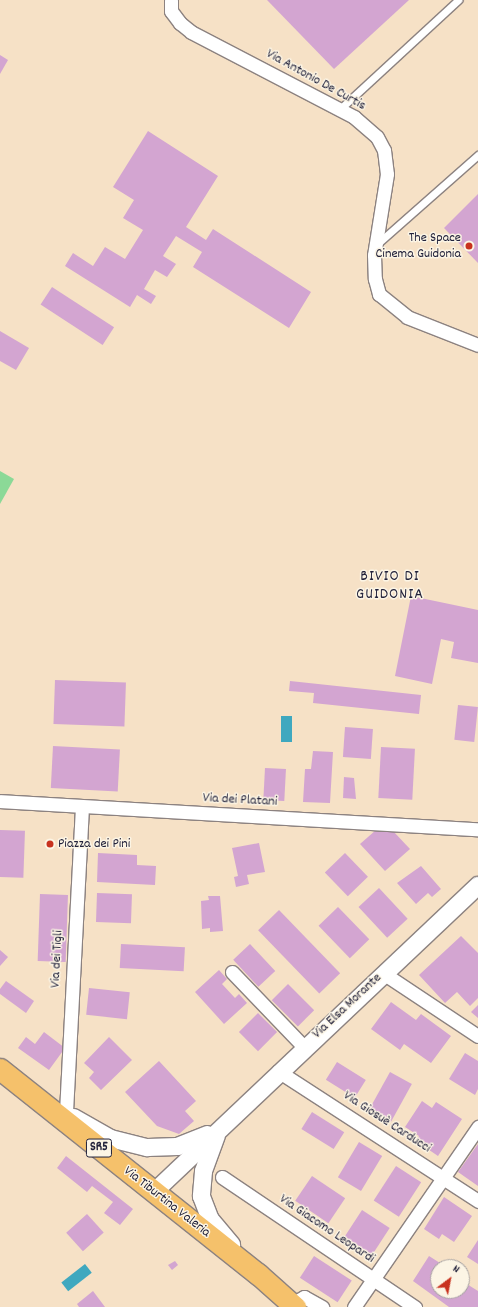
<!DOCTYPE html>
<html>
<head>
<meta charset="utf-8">
<style>
	body { margin:0 }
	#map { position:relative; width:478px; height:1307px; overflow:hidden; background:#f6e1c6; font-family:Dekko,sans-serif }
	div>[style] { position:absolute }
	.green>* { inset:0; background:#8bd997 }
	.water>* { inset:0; background:#3fa8bf; transform-origin:0 0 }
	.building>* { inset:0; background:#d3a5d1; transform-origin:0 0 }
	.roads { filter:drop-shadow(1px 0 #8c8280) drop-shadow(-1px 0 #8c8280) drop-shadow(0 1px #8c8280) drop-shadow(0 -1px #8c8280) }
	.service>* { height:7px; margin:-3.5px; padding:0 3.5px; transform-origin:3.5px; border-radius:3.5px; background:#fff }
	.minor>* { height:13px; margin:-6.5px; padding:0 6.5px; transform-origin:6.5px; border-radius:6.5px; background:#fff }
	.tertiary>* { height:17px; margin:-8.5px; padding:0 8.5px; transform-origin:8.5px; border-radius:8.5px; background:#fff }
	.primary>* { height:21px; margin:-10.5px; padding:0 10.5px; transform-origin:10.5px; border-radius:10.5px; background:#f5c16b }
	.dots>* { width:11px; height:11px; translate:-50% -50%; box-sizing:border-box; border:2px solid #fcf5e5; border-radius:50% }
	span { translate:-50% -50%; white-space:nowrap; text-align:center; line-height:1.15; -webkit-text-stroke:3px #fcf5e5; paint-order:stroke }
	.shield-label span { padding:1px 3px; background:#fcf5e5; border:1px solid; border-radius:3px; -webkit-text-stroke-width:0 }
	.shield-label { font-size:13px; color:#22223b; font-weight:700 }
	.street-label { font-size:14px; color:#22223b }
	.poi-label { font-size:14px; color:#22223b }
	.right { translate:-100% -50%; text-align:right }
	.left { translate:0 -50%; text-align:left }
	.quarter-label { font-size:16px; color:#22223b; letter-spacing:1px }
	.north { position:absolute; left:430px; top:1259px; width:40px; height:40px; box-sizing:border-box; background:#fcf5e5; border:1px solid #a5a1a1; border-radius:50%; rotate:32deg; font-size:11px; font-weight:700; line-height:16px; text-align:center; color:#22223b }
	.north::after { content:''; display:block; margin:auto; width:14px; height:18px; background:#c8321e; clip-path:polygon(50% 0,100% 100%,50% 72%,0 100%) }
</style>
</head>
<body>
<div id="map">
	<div class="green">
		<i style="clip-path:polygon(0 471px,14px 479px,0 504px)"></i>
	</div>
	<div class="water">
		<i style="left:281px;top:716px;width:11px;height:26px"></i>
		<i style="left:85px;top:1264px;width:11px;height:30px;rotate:52deg"></i>
	</div>
	<div class="building">
		<i style="clip-path:polygon(267px 0,409px 0,334px 69px)"></i>
		<i style="clip-path:polygon(0 55px,8px 60px,0 74px)"></i>
		<i style="clip-path:polygon(148px 131px,218px 176px,186px 227px,206px 240px,213px 229px,311px 292px,289px 328px,193px 267px,202px 252px,176px 236px,163px 256px,176px 264px,167px 277px,155px 270px,144px 289px,156px 296px,151px 304px,137px 295px,130px 307px,65px 266px,73px 253px,93px 266px,105px 247px,125px 259px,143px 230px,123px 218px,134px 200px,113px 187px)"></i>
		<i style="clip-path:polygon(478px 194px,478px 263px,444px 228px)"></i>
		<i style="left:52px;top:287px;width:74px;height:21px;rotate:33deg"></i>
		<i style="clip-path:polygon(0 331px,29px 348px,16px 370px,0 361px)"></i>
		<i style="clip-path:polygon(411px 596px,478px 610px,478px 663px,451px 658px,454px 642px,441px 639px,432px 684px,395px 676px)"></i>
		<i style="left:55px;top:680px;width:71px;height:44px;rotate:2deg"></i>
		<i style="clip-path:polygon(290px 681px,421px 695px,419px 714px,313px 703px,314px 693px,289px 691px)"></i>
		<i style="left:458px;top:705px;width:20px;height:35px;rotate:6deg"></i>
		<i style="left:345px;top:727px;width:28px;height:30px;rotate:4deg"></i>
		<i style="left:53px;top:746px;width:67px;height:42px;rotate:3deg"></i>
		<i style="left:381px;top:747px;width:34px;height:51px;rotate:3deg"></i>
		<i style="clip-path:polygon(313px 751px,333px 752px,330px 803px,303px 802px,305px 769px,311px 769px)"></i>
		<i style="left:265px;top:768px;width:21px;height:32px;rotate:3deg"></i>
		<i style="clip-path:polygon(344px 777px,354px 778px,356px 799px,343px 798px)"></i>
		<i style="left:0;top:830px;width:25px;height:47px;rotate:2deg"></i>
		<i style="clip-path:polygon(376px 830px,393px 831px,410px 849px,385px 871px,360px 844px)"></i>
		<i style="clip-path:polygon(259px 843px,265px 872px,247px 875px,249px 884px,236px 887px,234px 877px,238px 876px,232px 848px)"></i>
		<i style="clip-path:polygon(98px 853px,137px 855px,137px 865px,156px 866px,155px 885px,97px 882px)"></i>
		<i style="left:345px;top:853px;width:33px;height:28px;rotate:46deg"></i>
		<i style="clip-path:polygon(421px 866px,441px 889px,432px 897px,428px 893px,416px 904px,397px 883px)"></i>
		<i style="left:379px;top:888px;width:42px;height:28px;rotate:47deg"></i>
		<i style="left:97px;top:893px;width:35px;height:29px;rotate:2deg"></i>
		<i style="left:40px;top:894px;width:28px;height:67px;rotate:2deg"></i>
		<i style="clip-path:polygon(208px 896px,220px 896px,223px 931px,210px 932px,210px 928px,202px 929px,201px 901px,209px 900px)"></i>
		<i style="left:338px;top:907px;width:45px;height:27px;rotate:46deg"></i>
		<i style="left:279px;top:910px;width:88px;height:29px;rotate:46deg"></i>
		<i style="clip-path:polygon(461px 936px,478px 953px,478px 998px,470px 1006px,457px 992px,445px 1003px,419px 975px)"></i>
		<i style="left:121px;top:944px;width:64px;height:24px;rotate:3deg"></i>
		<i style="left:250px;top:944px;width:37px;height:23px;rotate:47deg"></i>
		<i style="clip-path:polygon(0 950px,8px 957px,0 966px)"></i>
		<i style="clip-path:polygon(219px 970px,227px 979px,222px 984px,235px 998px,239px 994px,247px 1003px,224px 1024px,195px 992px)"></i>
		<i style="clip-path:polygon(6px 981px,34px 1001px,26px 1013px,0 994px,0 989px)"></i>
		<i style="left:288px;top:984px;width:37px;height:23px;rotate:45deg"></i>
		<i style="left:89px;top:988px;width:41px;height:27px;rotate:6deg"></i>
		<i style="clip-path:polygon(391px 1002px,416px 1020px,421px 1014px,451px 1036px,431px 1063px,404px 1044px,400px 1050px,371px 1029px)"></i>
		<i style="clip-path:polygon(478px 1005px,478px 1018px,471px 1012px)"></i>
		<i style="left:258px;top:1013px;width:27px;height:27px;rotate:45deg"></i>
		<i style="clip-path:polygon(44px 1032px,65px 1048px,49px 1070px,18px 1048px,26px 1037px,35px 1044px)"></i>
		<i style="clip-path:polygon(109px 1037px,132px 1060px,101px 1090px,89px 1078px,94px 1072px,84px 1063px)"></i>
		<i style="clip-path:polygon(465px 1053px,478px 1061px,478px 1089px,475px 1095px,449px 1079px)"></i>
		<i style="clip-path:polygon(159px 1061px,196px 1101px,185px 1111px,194px 1121px,179px 1134px,157px 1126px,125px 1092px)"></i>
		<i style="left:337px;top:1062px;width:34px;height:21px;rotate:32deg"></i>
		<i style="left:390px;top:1072px;width:25px;height:43px;rotate:29deg"></i>
		<i style="clip-path:polygon(422px 1101px,432px 1108px,436px 1102px,462px 1119px,438px 1156px,416px 1141px,419px 1136px,405px 1127px)"></i>
		<i style="left:312px;top:1112px;width:38px;height:20px;rotate:32deg"></i>
		<i style="left:359px;top:1142px;width:27px;height:41px;rotate:31deg"></i>
		<i style="clip-path:polygon(478px 1144px,478px 1186px,458px 1172px)"></i>
		<i style="clip-path:polygon(66px 1156px,133px 1209px,120px 1225px,104px 1213px,113px 1202px,92px 1186px,87px 1192px,57px 1168px)"></i>
		<i style="left:396px;top:1166px;width:30px;height:41px;rotate:33deg"></i>
		<i style="left:312px;top:1176px;width:40px;height:30px;rotate:34deg"></i>
		<i style="clip-path:polygon(444px 1197px,472px 1216px,454px 1242px,442px 1234px,439px 1239px,424px 1229px)"></i>
		<i style="left:362px;top:1210px;width:33px;height:32px;rotate:33deg"></i>
		<i style="left:87px;top:1214px;width:25px;height:28px;rotate:48deg"></i>
		<i style="clip-path:polygon(478px 1240px,478px 1264px,467px 1257px)"></i>
		<i style="left:314px;top:1256px;width:45px;height:26px;rotate:33deg"></i>
		<i style="clip-path:polygon(429px 1256px,440px 1263px,438px 1291px,462px 1291px,462px 1281px,478px 1291px,478px 1307px,449px 1307px,413px 1281px)"></i>
		<i style="clip-path:polygon(175px 1261px,178px 1265px,172px 1270px,168px 1265px)"></i>
		<i style="clip-path:polygon(93px 1291px,105px 1307px,79px 1307px,77px 1304px)"></i>
	</div>
	<div class="roads">
		<div class="service">
			<i style="left:340px;top:109px;width:161px;rotate:-42.7deg"></i>
			<i style="left:377px;top:244px;width:135px;rotate:-41.4deg"></i>
		</div>
		<div class="minor">
			<i style="left:171px;top:0;width:11px;rotate:90deg"></i>
			<i style="left:171px;top:11px;width:15px;rotate:53deg"></i>
			<i style="left:180px;top:23px;width:14px;rotate:39deg"></i>
			<i style="left:191px;top:32px;width:184px;rotate:27.5deg"></i>
			<i style="left:354px;top:117px;width:30px;rotate:41deg"></i>
			<i style="left:377px;top:137px;width:15px;rotate:62deg"></i>
			<i style="left:384px;top:150px;width:24px;rotate:83deg"></i>
			<i style="left:387px;top:174px;width:82px;rotate:99.1deg"></i>
			<i style="left:374px;top:255px;width:24px;rotate:88deg"></i>
			<i style="left:375px;top:279px;width:16px;rotate:75deg"></i>
			<i style="left:379px;top:294px;width:36px;rotate:39deg"></i>
			<i style="left:407px;top:317px;width:76px;rotate:21.5deg"></i>
			<i style="left:0;top:801px;width:479px;rotate:3.4deg"></i>
			<i style="left:232px;top:972px;width:104px;rotate:46.2deg"></i>
			<i style="left:383px;top:973px;width:114px;rotate:33.6deg"></i>
			<i style="left:278px;top:1071px;width:239px;rotate:33deg"></i>
			<i style="left:66px;top:1112px;width:304px;rotate:-87deg"></i>
			<i style="left:222px;top:1177px;width:233px;rotate:34deg"></i>
			<i style="left:292px;top:1304px;width:14px;rotate:-30deg"></i>
			<i style="left:304px;top:1297px;width:21px;rotate:29deg"></i>
			<i style="left:354px;top:1307px;width:219px;rotate:-55.4deg"></i>
		</div>
		<div class="tertiary">
			<i style="left:73px;top:1117px;width:43px;rotate:29.6deg"></i>
			<i style="left:110px;top:1138px;width:38px;rotate:14deg"></i>
			<i style="left:147px;top:1147px;width:30px;rotate:-2deg"></i>
			<i style="left:177px;top:1146px;width:32px;rotate:-22deg"></i>
			<i style="left:216px;top:1135px;width:38px;rotate:110deg"></i>
			<i style="left:203px;top:1171px;width:25px;rotate:95deg"></i>
			<i style="left:201px;top:1196px;width:25px;rotate:69deg"></i>
			<i style="left:210px;top:1219px;width:33px;rotate:50deg"></i>
			<i style="left:153px;top:1192px;width:447px;rotate:-43.4deg"></i>
		</div>
		<div class="primary">
			<i style="left:0;top:1069px;width:330px;rotate:38.5deg"></i>
			<i style="left:258px;top:1274px;width:50px;rotate:41.7deg"></i>
		</div>
	</div>
	<div class="dots">
		<i style="left:469px;top:246px;background:#c8321e"></i>
		<i style="left:50px;top:844px;background:#c8321e"></i>
	</div>
	<div class="shield-label">
		<span style="left:99px;top:1148px">SR5</span>
	</div>
	<div class="street-label">
		<span style="left:316px;top:80px;rotate:29deg">Via Antonio De Curtis</span>
		<span style="left:240px;top:800px;rotate:3deg">Via dei Platani</span>
		<span style="left:57px;top:959px;rotate:-87deg">Via dei Tigli</span>
		<span style="left:347px;top:1006px;rotate:-43deg">Via Elsa Morante</span>
		<span style="left:387px;top:1122px;rotate:33deg">Via Giosuè Carducci</span>
		<span style="left:167px;top:1202px;rotate:38deg">Via Tiburtina Valeria</span>
		<span style="left:327px;top:1229px;rotate:34deg">Via Giacomo Leopardi</span>
	</div>
	<div class="poi-label">
		<span class="right" style="left:461px;top:246px">The Space<br>Cinema Guidonia</span>
		<span class="left" style="left:58px;top:844px">Piazza dei Pini</span>
	</div>
	<div class="quarter-label">
		<span style="left:390px;top:586px">BIVIO DI<br>GUIDONIA</span>
	</div>
	<div class="north">N</div>
</div>
</body>
</html>
